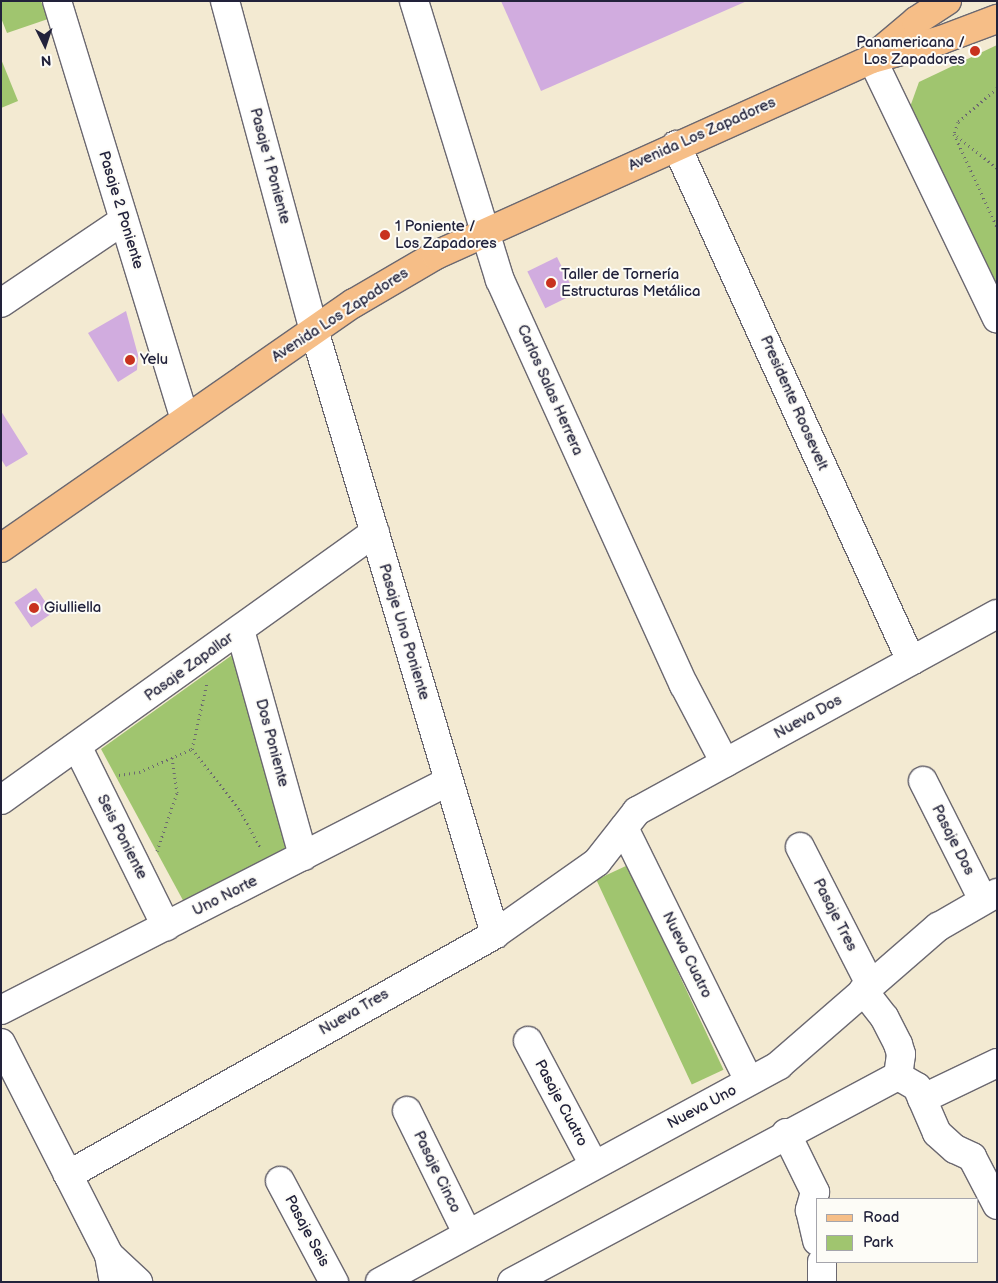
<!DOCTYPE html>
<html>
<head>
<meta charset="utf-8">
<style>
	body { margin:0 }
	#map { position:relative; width:998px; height:1283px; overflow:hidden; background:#f3ead2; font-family:"Balsamiq Sans",sans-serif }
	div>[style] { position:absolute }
	.green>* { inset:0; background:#a0c56f; transform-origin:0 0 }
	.building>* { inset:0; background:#d1acdf; transform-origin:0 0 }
	.path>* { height:3px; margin-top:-1.5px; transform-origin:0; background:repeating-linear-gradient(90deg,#6b6870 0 1px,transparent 0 5px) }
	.roads { filter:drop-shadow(1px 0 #6b6870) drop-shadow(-1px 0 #6b6870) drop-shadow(0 1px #6b6870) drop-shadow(0 -1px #6b6870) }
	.minor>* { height:28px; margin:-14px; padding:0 14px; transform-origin:14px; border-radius:14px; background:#fff }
	.major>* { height:28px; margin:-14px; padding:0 14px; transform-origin:14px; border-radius:14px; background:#f6be87 }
	.dots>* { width:14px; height:14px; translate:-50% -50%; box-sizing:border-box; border:2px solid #fdfcf7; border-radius:50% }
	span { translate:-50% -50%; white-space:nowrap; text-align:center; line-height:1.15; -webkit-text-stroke:4px #fdfcf7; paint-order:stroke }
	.poi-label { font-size:15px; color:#22223b }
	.right { translate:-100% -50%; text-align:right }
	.left { translate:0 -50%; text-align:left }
	.street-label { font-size:15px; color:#22223b }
	.frame { position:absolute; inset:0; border:2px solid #22223b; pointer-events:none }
	.legend { position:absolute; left:816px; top:1198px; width:162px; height:65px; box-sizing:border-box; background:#fdfcf7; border:1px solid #a5a5ac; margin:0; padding:6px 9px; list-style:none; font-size:15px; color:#22223b }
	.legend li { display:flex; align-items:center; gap:10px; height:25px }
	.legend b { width:25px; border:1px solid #a5a5ac }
	.north { position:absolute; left:20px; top:20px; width:50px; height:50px; -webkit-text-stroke:4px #fdfcf7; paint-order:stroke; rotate:176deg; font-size:14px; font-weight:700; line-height:20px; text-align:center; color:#22223b }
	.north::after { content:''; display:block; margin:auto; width:18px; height:22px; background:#22223b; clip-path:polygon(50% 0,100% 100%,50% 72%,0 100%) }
</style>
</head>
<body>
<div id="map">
	<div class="green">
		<i style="clip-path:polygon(1px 1px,41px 1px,48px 19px,7px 33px,1px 18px)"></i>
		<i style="clip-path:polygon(997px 45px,997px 293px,910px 107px,919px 82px)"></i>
		<i style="clip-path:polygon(1px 59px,18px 101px,1px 108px)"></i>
		<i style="clip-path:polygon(235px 653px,292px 850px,185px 904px,101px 749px)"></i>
		<i style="left:628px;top:865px;width:226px;height:35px;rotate:65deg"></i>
	</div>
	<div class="building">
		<i style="clip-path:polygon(501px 1px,747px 1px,541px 91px)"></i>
		<i style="left:557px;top:257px;width:41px;height:33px;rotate:64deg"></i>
		<i style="clip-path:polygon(126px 311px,138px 355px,137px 370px,118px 382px,88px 333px)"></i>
		<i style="clip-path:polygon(1px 411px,28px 454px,6px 467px,1px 459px)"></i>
		<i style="left:36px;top:588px;width:30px;height:26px;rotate:56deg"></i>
	</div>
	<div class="path">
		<i style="left:997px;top:88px;width:52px;rotate:138.9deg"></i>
		<i style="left:958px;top:122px;width:13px;rotate:108deg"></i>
		<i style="left:954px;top:134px;width:102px;rotate:65.2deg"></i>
		<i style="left:957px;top:136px;width:51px;rotate:38.7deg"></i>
		<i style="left:192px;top:749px;width:78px;rotate:51.8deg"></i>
		<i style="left:240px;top:810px;width:44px;rotate:61.7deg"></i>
		<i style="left:119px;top:775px;width:20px;rotate:-9deg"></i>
		<i style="left:139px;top:772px;width:58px;rotate:-23.5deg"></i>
		<i style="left:192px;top:749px;width:68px;rotate:-77.2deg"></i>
		<i style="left:157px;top:851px;width:61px;rotate:-71deg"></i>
		<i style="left:177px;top:793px;width:36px;rotate:-98deg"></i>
	</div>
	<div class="roads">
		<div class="minor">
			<i style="left:57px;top:1px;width:437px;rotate:73deg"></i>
			<i style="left:225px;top:1px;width:341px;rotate:74.9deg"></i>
			<i style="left:314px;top:330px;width:631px;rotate:73.32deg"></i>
			<i style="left:414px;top:1px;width:292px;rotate:72.9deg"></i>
			<i style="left:500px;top:280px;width:445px;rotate:65.6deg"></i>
			<i style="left:684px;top:685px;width:88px;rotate:62.3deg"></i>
			<i style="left:872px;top:59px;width:288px;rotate:64.3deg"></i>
			<i style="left:676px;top:145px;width:567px;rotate:65.51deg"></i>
			<i style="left:1px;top:303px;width:148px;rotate:-34deg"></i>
			<i style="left:240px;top:630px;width:235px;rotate:74.4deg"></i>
			<i style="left:78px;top:748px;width:199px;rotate:63.7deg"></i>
			<i style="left:923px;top:781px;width:133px;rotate:63.2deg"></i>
			<i style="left:1px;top:800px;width:460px;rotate:-35.6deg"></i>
			<i style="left:624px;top:828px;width:282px;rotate:63.7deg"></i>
			<i style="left:800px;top:847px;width:154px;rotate:62.9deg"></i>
			<i style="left:1px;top:1010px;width:503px;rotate:-27.07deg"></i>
			<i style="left:528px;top:1041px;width:140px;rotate:62deg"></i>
			<i style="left:1px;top:1043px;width:238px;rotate:63deg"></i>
			<i style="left:109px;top:1255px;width:27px;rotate:80deg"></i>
			<i style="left:898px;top:1076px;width:22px;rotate:30deg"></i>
			<i style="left:917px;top:1087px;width:50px;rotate:66.5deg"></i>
			<i style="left:937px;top:1133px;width:24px;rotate:42deg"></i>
			<i style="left:955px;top:1149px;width:19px;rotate:25deg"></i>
			<i style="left:972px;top:1157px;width:54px;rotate:62.5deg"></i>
			<i style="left:922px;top:1099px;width:83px;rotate:-25.6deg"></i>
			<i style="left:407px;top:1111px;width:136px;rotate:63.8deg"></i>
			<i style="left:786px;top:1133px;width:66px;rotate:63.8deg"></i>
			<i style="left:815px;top:1192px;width:19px;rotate:106deg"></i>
			<i style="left:810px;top:1210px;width:32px;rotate:77deg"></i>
			<i style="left:68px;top:1175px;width:490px;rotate:-29.4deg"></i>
			<i style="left:495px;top:934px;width:125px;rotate:-35.2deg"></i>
			<i style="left:597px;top:862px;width:65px;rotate:-51.9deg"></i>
			<i style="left:637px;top:811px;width:410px;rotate:-28.7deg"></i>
			<i style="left:280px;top:1181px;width:115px;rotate:61.9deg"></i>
			<i style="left:109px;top:1255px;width:40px;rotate:43deg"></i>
			<i style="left:822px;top:1262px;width:20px;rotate:90deg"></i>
			<i style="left:380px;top:1282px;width:454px;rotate:-28.5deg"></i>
			<i style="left:779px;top:1065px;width:211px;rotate:-41deg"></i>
			<i style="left:938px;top:927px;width:68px;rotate:-30deg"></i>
			<i style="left:512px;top:1282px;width:438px;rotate:-28.1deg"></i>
			<i style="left:898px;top:1076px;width:22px;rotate:-82deg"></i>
			<i style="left:901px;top:1054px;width:10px;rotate:-107deg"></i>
			<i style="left:898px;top:1044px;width:30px;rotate:-117deg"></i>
			<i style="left:884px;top:1017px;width:34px;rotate:-128deg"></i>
		</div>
		<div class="major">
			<i style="left:877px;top:54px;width:51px;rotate:-40.2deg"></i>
			<i style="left:916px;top:21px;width:37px;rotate:-33deg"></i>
			<i style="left:1px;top:548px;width:430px;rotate:-34.8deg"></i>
			<i style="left:354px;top:303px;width:95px;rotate:-30.3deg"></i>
			<i style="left:436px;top:255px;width:478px;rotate:-24.2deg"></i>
			<i style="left:872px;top:59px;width:72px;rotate:-15.4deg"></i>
			<i style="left:941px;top:40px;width:60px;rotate:-20.6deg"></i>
		</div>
	</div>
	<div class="dots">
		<i style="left:975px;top:51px;background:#c8321e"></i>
		<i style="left:385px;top:235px;background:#c8321e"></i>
		<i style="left:551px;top:283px;background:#c8321e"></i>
		<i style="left:130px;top:360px;background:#c8321e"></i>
		<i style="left:34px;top:608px;background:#c8321e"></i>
	</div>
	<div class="poi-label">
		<span class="right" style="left:965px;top:51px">Panamericana /<br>Los Zapadores</span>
		<span class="left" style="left:395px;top:235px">1 Poniente /<br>Los Zapadores</span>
		<span class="left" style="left:561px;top:283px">Taller de Tornería<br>Estructuras Metálica</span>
		<span class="left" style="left:140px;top:360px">Yelu</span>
		<span class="left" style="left:44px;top:608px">Giulliella</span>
	</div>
	<div class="street-label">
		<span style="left:702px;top:134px;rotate:-24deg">Avenida Los Zapadores</span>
		<span style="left:270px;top:166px;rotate:75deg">Pasaje 1 Poniente</span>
		<span style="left:121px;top:210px;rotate:73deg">Pasaje 2 Poniente</span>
		<span style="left:340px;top:315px;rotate:-33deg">Avenida Los Zapadores</span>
		<span style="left:550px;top:390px;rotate:66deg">Carlos Salas Herrera</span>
		<span style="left:794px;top:403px;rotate:66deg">Presidente Roosevelt</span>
		<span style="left:404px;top:632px;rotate:73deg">Pasaje Uno Poniente</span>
		<span style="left:189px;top:667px;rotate:-36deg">Pasaje Zapallar</span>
		<span style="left:808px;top:717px;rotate:-29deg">Nueva Dos</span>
		<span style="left:272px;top:743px;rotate:75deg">Dos Poniente</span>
		<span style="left:122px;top:837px;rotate:63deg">Seis Poniente</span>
		<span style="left:953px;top:840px;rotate:63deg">Pasaje Dos</span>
		<span style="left:225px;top:896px;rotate:-27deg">Uno Norte</span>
		<span style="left:835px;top:915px;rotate:63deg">Pasaje Tres</span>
		<span style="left:687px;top:955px;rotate:64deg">Nueva Cuatro</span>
		<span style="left:354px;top:1012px;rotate:-30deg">Nueva Tres</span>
		<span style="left:561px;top:1103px;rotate:62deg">Pasaje Cuatro</span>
		<span style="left:702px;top:1107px;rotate:-28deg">Nueva Uno</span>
		<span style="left:437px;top:1172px;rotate:64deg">Pasaje Cinco</span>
		<span style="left:307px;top:1231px;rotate:62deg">Pasaje Seis</span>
	</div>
	<div class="frame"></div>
	<ul class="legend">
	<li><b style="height:6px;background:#f6be87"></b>Road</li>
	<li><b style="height:14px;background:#a0c56f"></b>Park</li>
	</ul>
	<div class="north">N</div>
</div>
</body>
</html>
